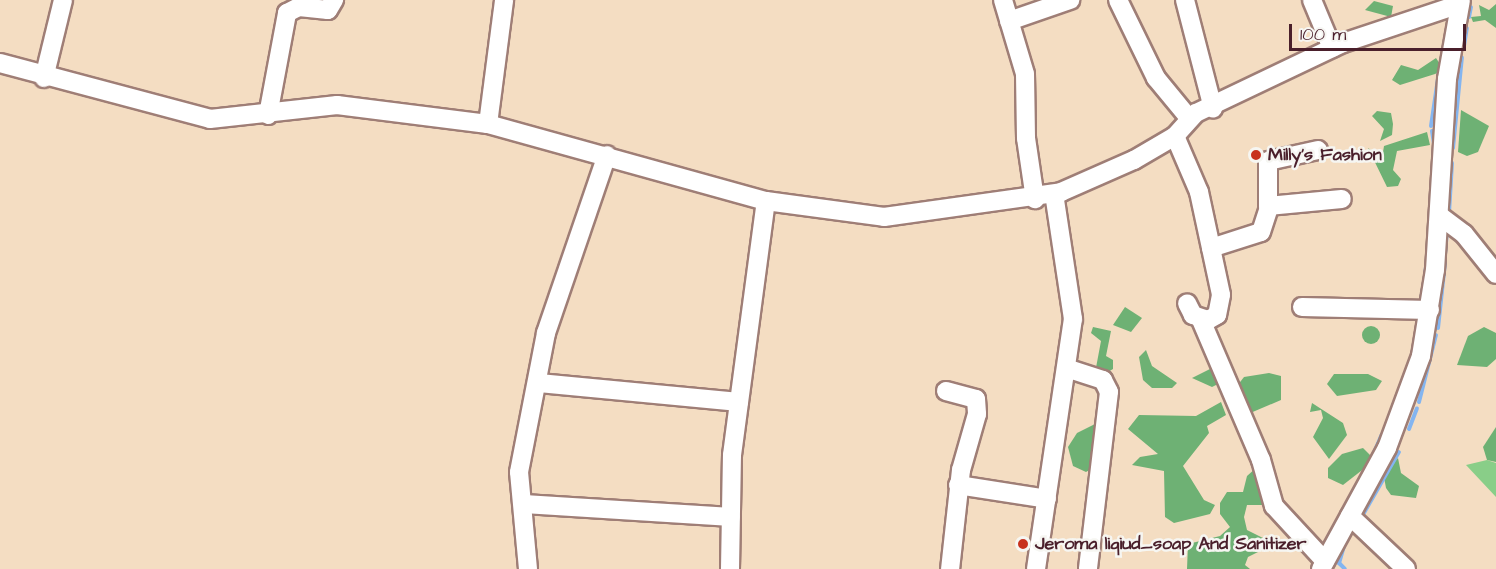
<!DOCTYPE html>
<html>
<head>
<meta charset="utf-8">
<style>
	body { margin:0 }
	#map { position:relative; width:1496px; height:569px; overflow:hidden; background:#f4ddc2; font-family:"Architects Daughter",sans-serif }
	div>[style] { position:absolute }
	.green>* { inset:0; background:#89ce88 }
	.forest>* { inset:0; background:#6eb174 }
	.round { border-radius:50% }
	.stream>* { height:4px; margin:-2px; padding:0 2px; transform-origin:2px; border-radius:2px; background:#84b5f0 }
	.roads { filter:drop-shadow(2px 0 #9f7e76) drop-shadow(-2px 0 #9f7e76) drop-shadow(0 2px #9f7e76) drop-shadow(0 -2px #9f7e76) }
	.minor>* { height:18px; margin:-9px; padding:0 9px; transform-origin:9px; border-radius:9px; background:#fff }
	.dots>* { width:16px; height:16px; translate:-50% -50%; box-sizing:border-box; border:3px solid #f6f6f2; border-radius:50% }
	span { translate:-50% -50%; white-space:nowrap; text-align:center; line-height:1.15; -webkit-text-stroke:5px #f6f6f2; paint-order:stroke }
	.poi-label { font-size:18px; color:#4a1f2b; font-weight:700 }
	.left { translate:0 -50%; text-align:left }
	.scale { position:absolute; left:1289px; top:24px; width:177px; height:27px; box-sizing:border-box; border:3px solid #4a1f2b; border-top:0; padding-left:8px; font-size:18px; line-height:21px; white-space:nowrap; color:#4a1f2b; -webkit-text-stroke:4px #f6f6f2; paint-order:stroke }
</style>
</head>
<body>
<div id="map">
	<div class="green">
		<i style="clip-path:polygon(1487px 460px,1496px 463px,1496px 497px,1466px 465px)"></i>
	</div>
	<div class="forest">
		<i style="clip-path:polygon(1374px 1px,1393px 6px,1391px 17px,1365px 10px)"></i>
		<i style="clip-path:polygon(1496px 4px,1496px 28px,1485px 20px,1473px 22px,1471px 17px,1481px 16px,1479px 5px,1489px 10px)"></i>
		<i style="clip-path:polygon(1436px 58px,1444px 70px,1435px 74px,1400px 85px,1392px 80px,1401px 65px,1418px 70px)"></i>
		<i style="clip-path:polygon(1461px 110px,1489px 126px,1478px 152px,1467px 156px,1458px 152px)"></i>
		<i style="clip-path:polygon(1377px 111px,1391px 113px,1393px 124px,1392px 135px,1380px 141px,1384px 129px,1372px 116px)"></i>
		<i style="clip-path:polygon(1427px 132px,1430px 145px,1397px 151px,1393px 170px,1401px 179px,1398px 186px,1387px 187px,1368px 148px,1382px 158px,1384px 146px)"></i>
		<i style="clip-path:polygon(1125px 307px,1142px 318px,1131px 332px,1113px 325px)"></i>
		<i class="round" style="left:1362px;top:326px;width:18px;height:18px"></i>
		<i style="clip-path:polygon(1093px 327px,1111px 331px,1106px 356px,1113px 360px,1113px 369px,1103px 375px,1095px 373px,1101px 341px,1091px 333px)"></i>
		<i style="clip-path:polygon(1484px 327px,1496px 333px,1496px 359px,1487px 367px,1457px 365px,1468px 336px)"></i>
		<i style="clip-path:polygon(1146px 350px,1152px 366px,1177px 383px,1172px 388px,1152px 388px,1143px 380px,1139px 357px)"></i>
		<i style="clip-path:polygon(1212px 368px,1222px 369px,1220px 383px,1212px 387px,1192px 378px)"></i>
		<i style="clip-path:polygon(1269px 373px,1281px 376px,1281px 400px,1248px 414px,1237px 386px,1244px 377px)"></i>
		<i style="clip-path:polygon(1334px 374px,1368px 374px,1382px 381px,1376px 390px,1337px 396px,1327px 384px)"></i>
		<i style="clip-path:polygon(1221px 402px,1226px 415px,1207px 426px,1209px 433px,1183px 466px,1204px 500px,1215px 505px,1210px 514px,1174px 523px,1165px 517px,1164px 471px,1132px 465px,1140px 457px,1158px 454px,1128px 429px,1139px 415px,1196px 416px)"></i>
		<i style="clip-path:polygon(1312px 403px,1343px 423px,1347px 435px,1329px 459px,1313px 437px,1323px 418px,1321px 410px,1310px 412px)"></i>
		<i style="clip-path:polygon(1095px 424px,1102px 427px,1096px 466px,1086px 472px,1073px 466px,1068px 447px,1077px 433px)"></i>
		<i style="clip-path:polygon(1496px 427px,1496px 462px,1487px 460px,1483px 447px)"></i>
		<i style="clip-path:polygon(1363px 448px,1375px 460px,1343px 485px,1328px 478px,1328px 468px,1342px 454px)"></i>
		<i style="clip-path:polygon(1398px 458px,1401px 473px,1419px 486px,1416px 498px,1391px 495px,1386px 488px,1383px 472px)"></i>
		<i style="clip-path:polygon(1256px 468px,1268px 505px,1247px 505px,1244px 517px,1247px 530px,1269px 541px,1264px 549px,1248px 557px,1245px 565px,1250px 569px,1187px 569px,1188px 544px,1220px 536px,1230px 527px,1220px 514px,1220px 503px,1227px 492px,1243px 492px,1247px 476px)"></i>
	</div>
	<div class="stream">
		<i style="left:1469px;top:17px;width:10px;rotate:-79deg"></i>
		<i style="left:1464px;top:46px;width:18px;rotate:-81deg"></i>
		<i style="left:1431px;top:126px;width:55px;rotate:-81.6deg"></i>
		<i style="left:1432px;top:131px;width:13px;rotate:81deg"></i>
		<i style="left:1453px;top:148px;width:91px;rotate:-84.4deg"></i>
		<i style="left:1449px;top:213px;width:50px;rotate:-86.6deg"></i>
		<i style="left:1445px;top:254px;width:23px;rotate:-85deg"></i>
		<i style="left:1425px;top:275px;width:16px;rotate:-83deg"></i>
		<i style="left:1420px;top:305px;width:23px;rotate:-80deg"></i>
		<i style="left:1438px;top:328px;width:66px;rotate:-83.9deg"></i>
		<i style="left:1419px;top:402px;width:69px;rotate:-75.8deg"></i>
		<i style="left:1409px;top:429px;width:22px;rotate:-69deg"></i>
		<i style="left:1373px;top:455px;width:21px;rotate:-67deg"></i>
		<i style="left:1361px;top:518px;width:76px;rotate:-60.1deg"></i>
		<i style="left:1344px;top:546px;width:18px;rotate:106deg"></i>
		<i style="left:1339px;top:563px;width:8px;rotate:45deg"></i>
	</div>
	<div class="roads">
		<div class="minor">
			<i style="left:1003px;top:0;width:77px;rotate:73.4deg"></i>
			<i style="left:1025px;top:74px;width:64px;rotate:89.1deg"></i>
			<i style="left:1026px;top:138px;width:62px;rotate:81.6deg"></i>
			<i style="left:1118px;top:0;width:87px;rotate:64deg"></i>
			<i style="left:1156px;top:78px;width:52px;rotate:50.5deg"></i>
			<i style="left:1185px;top:0;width:112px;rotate:75.5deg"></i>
			<i style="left:1312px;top:0;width:52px;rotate:67.4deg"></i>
			<i style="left:1009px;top:21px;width:65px;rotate:-19deg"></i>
			<i style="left:0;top:63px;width:217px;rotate:14.9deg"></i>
			<i style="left:210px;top:119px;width:128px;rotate:-6.3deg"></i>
			<i style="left:337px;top:105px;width:152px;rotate:7.2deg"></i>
			<i style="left:488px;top:124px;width:288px;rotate:15.5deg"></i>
			<i style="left:766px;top:201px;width:119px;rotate:7.7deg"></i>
			<i style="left:884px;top:217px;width:179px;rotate:-8deg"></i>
			<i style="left:1061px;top:192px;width:80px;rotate:-23.7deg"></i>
			<i style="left:1134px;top:160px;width:48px;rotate:-30.3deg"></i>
			<i style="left:1175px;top:136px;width:31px;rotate:-48deg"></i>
			<i style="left:1196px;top:113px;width:163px;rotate:-25.5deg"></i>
			<i style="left:1343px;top:43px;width:123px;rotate:-18.4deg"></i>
			<i style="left:44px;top:78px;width:80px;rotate:-76.3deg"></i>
			<i style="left:268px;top:115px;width:104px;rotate:-79.4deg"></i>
			<i style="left:287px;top:13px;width:13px;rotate:-27deg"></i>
			<i style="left:299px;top:7px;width:29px;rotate:6deg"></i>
			<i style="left:328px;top:10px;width:12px;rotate:-59deg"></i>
			<i style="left:488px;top:124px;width:125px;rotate:-82.6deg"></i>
			<i style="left:1175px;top:136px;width:61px;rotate:66.8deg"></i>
			<i style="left:1199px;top:192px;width:105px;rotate:77.9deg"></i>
			<i style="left:1221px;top:295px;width:20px;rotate:101deg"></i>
			<i style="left:1217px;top:315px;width:10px;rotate:151deg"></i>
			<i style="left:1208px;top:320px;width:16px;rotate:-162deg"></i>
			<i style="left:1193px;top:315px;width:13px;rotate:-117deg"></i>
			<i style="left:1318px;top:150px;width:51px;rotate:167.6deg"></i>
			<i style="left:1268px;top:161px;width:45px;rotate:90deg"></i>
			<i style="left:1268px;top:206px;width:74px;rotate:-5.4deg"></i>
			<i style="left:1440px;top:216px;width:30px;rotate:37deg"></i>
			<i style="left:1464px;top:234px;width:51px;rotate:51.3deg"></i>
			<i style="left:1211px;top:248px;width:52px;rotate:-17.7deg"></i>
			<i style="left:1261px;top:232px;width:25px;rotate:-72deg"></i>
			<i style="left:1302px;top:307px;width:128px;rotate:1.3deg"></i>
			<i style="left:1201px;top:320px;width:152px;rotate:66.8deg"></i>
			<i style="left:1261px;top:460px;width:48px;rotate:74.2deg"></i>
			<i style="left:1274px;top:506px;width:75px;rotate:47.2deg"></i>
			<i style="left:1066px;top:368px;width:39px;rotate:18deg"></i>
			<i style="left:1103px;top:380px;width:13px;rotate:63deg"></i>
			<i style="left:1109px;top:392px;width:178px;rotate:96.8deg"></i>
			<i style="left:539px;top:383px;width:201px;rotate:5.4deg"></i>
			<i style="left:946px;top:391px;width:31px;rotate:15deg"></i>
			<i style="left:976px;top:399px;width:15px;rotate:86deg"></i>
			<i style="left:977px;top:414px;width:58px;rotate:105.9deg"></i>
			<i style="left:961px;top:470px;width:100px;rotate:96.3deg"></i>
			<i style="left:958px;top:485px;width:90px;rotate:8.9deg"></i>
			<i style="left:525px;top:504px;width:206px;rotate:3.6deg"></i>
			<i style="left:1350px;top:516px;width:77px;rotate:43.4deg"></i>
			<i style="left:528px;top:569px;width:97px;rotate:-95.3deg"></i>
			<i style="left:519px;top:472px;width:142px;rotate:-79deg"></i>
			<i style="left:546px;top:333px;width:188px;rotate:-71.1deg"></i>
			<i style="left:730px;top:569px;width:114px;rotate:-89deg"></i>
			<i style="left:732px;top:455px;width:256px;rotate:-82.4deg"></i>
			<i style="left:1036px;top:569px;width:253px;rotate:-81.6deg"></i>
			<i style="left:1073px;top:319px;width:126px;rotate:-98.6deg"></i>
			<i style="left:1321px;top:569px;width:138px;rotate:-61.4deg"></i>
			<i style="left:1387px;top:448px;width:98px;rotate:-69.7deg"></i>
			<i style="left:1421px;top:356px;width:87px;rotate:-80.8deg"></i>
			<i style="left:1435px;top:270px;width:191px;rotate:-86.4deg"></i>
			<i style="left:1447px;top:79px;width:80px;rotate:-80deg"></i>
		</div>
	</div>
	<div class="dots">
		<i style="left:1256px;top:155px;background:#c8321e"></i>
		<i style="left:1023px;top:544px;background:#c8321e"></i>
	</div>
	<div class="poi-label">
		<span class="left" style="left:1268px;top:155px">Milly's Fashion</span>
		<span class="left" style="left:1035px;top:544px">Jeroma liqiud_soap And Sanitizer</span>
	</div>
	<div class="scale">100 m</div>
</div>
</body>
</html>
